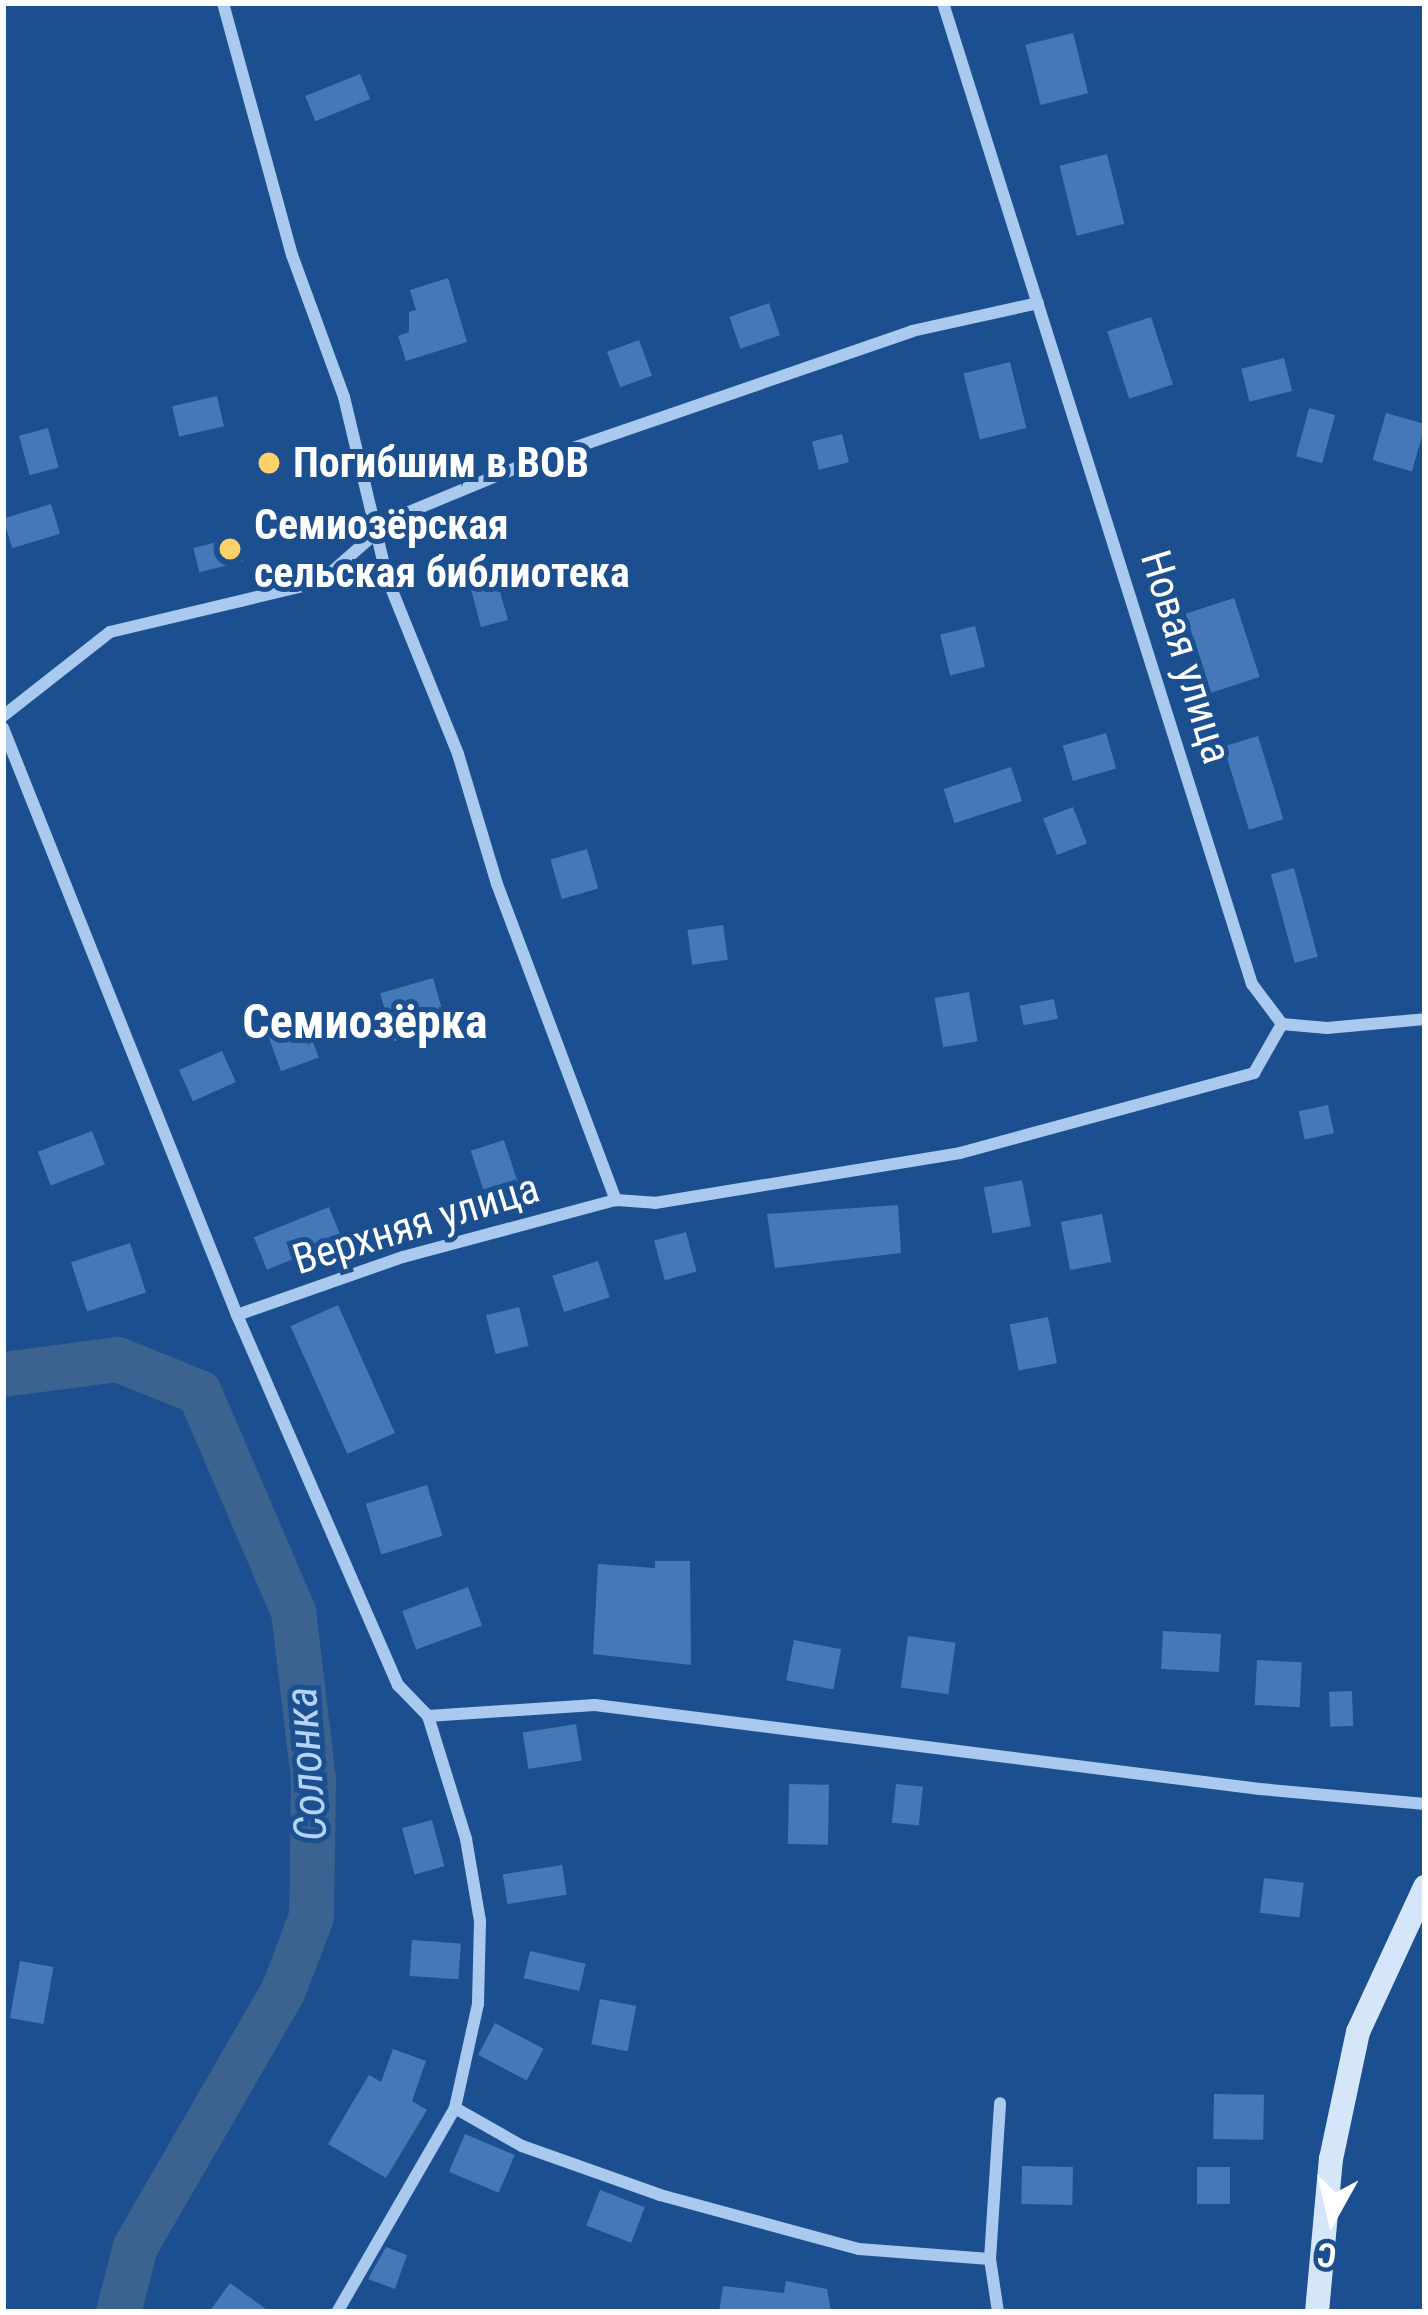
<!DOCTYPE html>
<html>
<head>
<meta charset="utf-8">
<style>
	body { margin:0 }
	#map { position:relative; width:1428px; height:2315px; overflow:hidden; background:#1b4f8f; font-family:"Roboto Condensed",sans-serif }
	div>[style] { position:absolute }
	.river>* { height:45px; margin:-22.5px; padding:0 22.5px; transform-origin:22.5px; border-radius:22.5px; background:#3c6290 }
	.building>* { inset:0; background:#4478b7; transform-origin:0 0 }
	.street>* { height:12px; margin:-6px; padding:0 6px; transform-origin:6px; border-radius:6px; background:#a9c9ee }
	.secondary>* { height:24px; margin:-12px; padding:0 12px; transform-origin:12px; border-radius:12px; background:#d6e6fa }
	.dots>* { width:33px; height:33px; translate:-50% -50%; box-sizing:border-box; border:6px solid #1b4f8f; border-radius:50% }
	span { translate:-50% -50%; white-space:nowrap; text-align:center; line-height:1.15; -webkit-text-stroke:10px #1b4f8f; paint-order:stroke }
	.poi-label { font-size:42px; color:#fff; font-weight:700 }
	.left { translate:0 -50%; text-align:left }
	.street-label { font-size:42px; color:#fff }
	.water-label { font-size:45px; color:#b5d3f5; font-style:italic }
	.quarter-label { font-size:48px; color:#fff; font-weight:700 }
	.frame { position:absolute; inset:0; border:6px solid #fff; pointer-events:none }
	.north { position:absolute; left:1272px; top:2159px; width:120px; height:120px; -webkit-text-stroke:9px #1b4f8f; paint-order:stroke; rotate:188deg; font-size:33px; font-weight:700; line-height:48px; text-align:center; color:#fff }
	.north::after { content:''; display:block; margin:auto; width:42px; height:54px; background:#fff; clip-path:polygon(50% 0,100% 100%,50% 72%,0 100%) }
</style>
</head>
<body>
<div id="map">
	<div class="river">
		<i style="left:3px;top:1374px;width:115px;rotate:-7.5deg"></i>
		<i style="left:117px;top:1359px;width:88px;rotate:21.9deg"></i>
		<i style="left:199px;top:1392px;width:238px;rotate:66.8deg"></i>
		<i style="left:293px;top:1611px;width:168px;rotate:83.2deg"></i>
		<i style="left:313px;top:1778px;width:138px;rotate:90.8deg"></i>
		<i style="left:311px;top:1916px;width:79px;rotate:110.7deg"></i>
		<i style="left:283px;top:1990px;width:296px;rotate:120deg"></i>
		<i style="left:135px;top:2246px;width:68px;rotate:104.4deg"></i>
	</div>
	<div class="building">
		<i style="left:1073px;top:33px;width:62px;height:49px;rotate:76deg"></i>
		<i style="left:360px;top:74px;width:27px;height:59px;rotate:68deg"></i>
		<i style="left:1107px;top:154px;width:72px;height:49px;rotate:76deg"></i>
		<i style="clip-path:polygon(448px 278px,467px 342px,406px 361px,398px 336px,409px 332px,409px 312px,416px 310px,410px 290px)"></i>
		<i style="left:769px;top:303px;width:34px;height:42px;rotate:71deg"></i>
		<i style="left:1151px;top:317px;width:71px;height:46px;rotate:72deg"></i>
		<i style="left:639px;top:340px;width:38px;height:34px;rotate:70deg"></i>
		<i style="left:1284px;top:358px;width:34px;height:44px;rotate:76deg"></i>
		<i style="left:1010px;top:362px;width:68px;height:48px;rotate:76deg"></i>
		<i style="left:217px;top:396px;width:31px;height:46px;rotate:77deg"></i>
		<i style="left:1309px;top:408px;width:27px;height:50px;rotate:15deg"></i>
		<i style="left:1386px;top:413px;width:41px;height:49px;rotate:16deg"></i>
		<i style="left:48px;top:428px;width:41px;height:30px;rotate:75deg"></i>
		<i style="left:842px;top:434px;width:29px;height:31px;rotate:76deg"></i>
		<i style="left:51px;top:504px;width:31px;height:50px;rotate:73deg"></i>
		<i style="left:237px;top:537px;width:25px;height:45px;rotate:76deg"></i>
		<i style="clip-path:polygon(493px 567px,508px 620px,481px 627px,469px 582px,475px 580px,473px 573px)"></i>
		<i style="left:1234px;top:598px;width:83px;height:51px;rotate:72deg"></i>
		<i style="left:975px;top:626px;width:42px;height:36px;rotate:76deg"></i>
		<i style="left:1106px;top:733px;width:37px;height:45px;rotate:74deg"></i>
		<i style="left:1258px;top:736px;width:87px;height:36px;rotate:73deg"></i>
		<i style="left:1011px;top:767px;width:36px;height:71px;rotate:72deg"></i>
		<i style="left:1073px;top:807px;width:39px;height:32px;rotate:69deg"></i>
		<i style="left:587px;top:849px;width:41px;height:38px;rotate:74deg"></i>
		<i style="left:1294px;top:868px;width:92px;height:24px;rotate:75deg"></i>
		<i style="left:723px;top:925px;width:35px;height:36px;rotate:82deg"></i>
		<i style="left:433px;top:978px;width:50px;height:55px;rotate:74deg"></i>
		<i style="left:969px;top:992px;width:50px;height:35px;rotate:80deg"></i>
		<i style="left:1054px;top:999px;width:20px;height:35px;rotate:79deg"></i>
		<i style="left:305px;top:1020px;width:40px;height:40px;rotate:70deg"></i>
		<i style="left:222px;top:1051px;width:34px;height:47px;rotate:66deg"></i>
		<i style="left:1328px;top:1105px;width:29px;height:30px;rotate:78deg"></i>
		<i style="left:92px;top:1131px;width:36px;height:58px;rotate:69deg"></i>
		<i style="left:504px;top:1140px;width:44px;height:35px;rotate:72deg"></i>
		<i style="left:1022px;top:1180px;width:47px;height:39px;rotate:79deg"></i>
		<i style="clip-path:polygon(898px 1205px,901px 1253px,775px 1268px,767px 1214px)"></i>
		<i style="left:329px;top:1207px;width:35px;height:81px;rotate:68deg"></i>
		<i style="left:1102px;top:1214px;width:49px;height:42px;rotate:79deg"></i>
		<i style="left:686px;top:1232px;width:41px;height:33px;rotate:75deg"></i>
		<i style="left:130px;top:1243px;width:52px;height:62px;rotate:72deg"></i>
		<i style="left:598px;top:1261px;width:38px;height:48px;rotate:72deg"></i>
		<i style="left:338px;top:1305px;width:140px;height:52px;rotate:66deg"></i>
		<i style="left:519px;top:1307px;width:40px;height:34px;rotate:76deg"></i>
		<i style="left:1048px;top:1317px;width:47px;height:39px;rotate:79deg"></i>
		<i style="left:427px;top:1485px;width:53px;height:64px;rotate:73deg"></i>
		<i style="clip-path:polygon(655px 1561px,690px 1561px,691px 1665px,593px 1654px,598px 1564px,655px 1568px)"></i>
		<i style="left:468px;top:1587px;width:41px;height:70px;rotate:70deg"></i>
		<i style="left:1163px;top:1631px;width:58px;height:38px;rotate:3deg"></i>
		<i style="left:908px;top:1636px;width:48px;height:52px;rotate:8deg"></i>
		<i style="left:794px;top:1640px;width:48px;height:41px;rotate:11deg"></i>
		<i style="left:1257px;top:1660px;width:45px;height:45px;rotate:3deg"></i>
		<i style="left:1352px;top:1691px;width:35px;height:23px;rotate:88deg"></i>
		<i style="left:576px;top:1724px;width:37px;height:54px;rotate:81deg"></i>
		<i style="left:789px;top:1784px;width:40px;height:60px;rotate:1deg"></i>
		<i style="left:896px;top:1784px;width:27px;height:39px;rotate:6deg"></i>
		<i style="left:432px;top:1820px;width:48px;height:31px;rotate:75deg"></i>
		<i style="left:562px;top:1865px;width:30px;height:60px;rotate:81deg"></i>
		<i style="left:1264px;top:1878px;width:40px;height:35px;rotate:7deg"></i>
		<i style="left:412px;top:1940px;width:49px;height:36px;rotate:4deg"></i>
		<i style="left:530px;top:1951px;width:57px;height:28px;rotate:13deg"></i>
		<i style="left:20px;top:1961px;width:34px;height:58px;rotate:10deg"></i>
		<i style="left:600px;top:1999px;width:37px;height:46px;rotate:11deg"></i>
		<i style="left:495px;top:2023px;width:55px;height:36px;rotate:28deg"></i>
		<i style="clip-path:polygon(393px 2049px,426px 2061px,412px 2101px,427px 2110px,386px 2178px,328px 2144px,369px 2075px,381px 2082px)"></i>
		<i style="left:1214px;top:2094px;width:50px;height:45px;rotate:1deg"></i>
		<i style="left:465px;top:2134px;width:54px;height:41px;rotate:23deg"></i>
		<i style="left:1022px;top:2166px;width:51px;height:38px;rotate:1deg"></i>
		<i style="left:1197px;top:2167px;width:33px;height:37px"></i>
		<i style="left:600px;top:2190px;width:48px;height:38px;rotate:21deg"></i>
		<i style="clip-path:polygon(386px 2247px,407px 2255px,395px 2289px,368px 2279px)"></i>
		<i style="clip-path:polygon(786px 2281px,827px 2289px,831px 2312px,719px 2312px,723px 2286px,784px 2293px)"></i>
		<i style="clip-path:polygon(230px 2283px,270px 2312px,209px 2312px)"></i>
	</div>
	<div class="street">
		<i style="left:223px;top:3px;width:261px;rotate:74.7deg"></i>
		<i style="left:292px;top:255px;width:151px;rotate:69.9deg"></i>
		<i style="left:344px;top:397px;width:186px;rotate:76.6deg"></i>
		<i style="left:387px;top:578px;width:190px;rotate:68deg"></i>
		<i style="left:458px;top:754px;width:136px;rotate:73.3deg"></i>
		<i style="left:497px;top:884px;width:338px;rotate:69.4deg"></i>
		<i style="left:943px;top:3px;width:1029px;rotate:72.52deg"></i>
		<i style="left:1252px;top:984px;width:50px;rotate:53.1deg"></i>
		<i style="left:3px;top:716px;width:136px;rotate:-38.1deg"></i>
		<i style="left:110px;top:632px;width:216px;rotate:-13.4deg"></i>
		<i style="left:320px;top:582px;width:96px;rotate:-41.2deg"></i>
		<i style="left:392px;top:519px;width:136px;rotate:-22.4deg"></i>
		<i style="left:518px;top:467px;width:417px;rotate:-19deg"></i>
		<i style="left:912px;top:331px;width:129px;rotate:-12.5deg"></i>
		<i style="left:3px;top:728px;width:632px;rotate:68.27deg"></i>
		<i style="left:237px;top:1315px;width:404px;rotate:66.5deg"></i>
		<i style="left:398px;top:1685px;width:43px;rotate:45.9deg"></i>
		<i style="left:428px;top:1716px;width:129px;rotate:72.8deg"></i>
		<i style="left:466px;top:1839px;width:83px;rotate:80.3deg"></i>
		<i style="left:480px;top:1921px;width:83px;rotate:91.4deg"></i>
		<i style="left:478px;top:2004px;width:107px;rotate:102.5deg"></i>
		<i style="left:455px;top:2108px;width:236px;rotate:120deg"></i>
		<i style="left:1282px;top:1024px;width:45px;rotate:5.1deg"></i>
		<i style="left:1327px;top:1028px;width:98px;rotate:-5.2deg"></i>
		<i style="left:237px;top:1315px;width:176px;rotate:-19.3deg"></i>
		<i style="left:403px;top:1257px;width:220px;rotate:-15deg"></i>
		<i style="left:616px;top:1200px;width:39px;rotate:4deg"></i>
		<i style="left:655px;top:1203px;width:309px;rotate:-9.3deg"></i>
		<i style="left:960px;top:1153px;width:305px;rotate:-15.2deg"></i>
		<i style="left:1254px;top:1073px;width:56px;rotate:-60.3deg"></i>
		<i style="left:428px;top:1716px;width:167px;rotate:-3.8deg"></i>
		<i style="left:595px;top:1705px;width:670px;rotate:7.2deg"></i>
		<i style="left:1260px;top:1789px;width:166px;rotate:5.2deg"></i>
		<i style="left:455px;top:2108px;width:77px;rotate:29.6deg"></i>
		<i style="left:522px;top:2146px;width:146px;rotate:19.5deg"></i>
		<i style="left:660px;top:2195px;width:206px;rotate:15.2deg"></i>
		<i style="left:859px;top:2249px;width:131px;rotate:4.4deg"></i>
		<i style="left:990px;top:2259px;width:54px;rotate:81.4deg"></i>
		<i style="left:990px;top:2259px;width:156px;rotate:-86.3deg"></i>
	</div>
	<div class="secondary">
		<i style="left:1317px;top:2312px;width:154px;rotate:-84.8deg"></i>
		<i style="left:1331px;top:2159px;width:130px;rotate:-78deg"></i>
		<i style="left:1358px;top:2032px;width:160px;rotate:-65.2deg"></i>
	</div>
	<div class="dots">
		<i style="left:269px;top:463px;background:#ffd166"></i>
		<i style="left:230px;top:549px;background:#ffd166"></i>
	</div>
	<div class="poi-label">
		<span class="left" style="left:293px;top:463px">Погибшим в ВОВ</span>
		<span class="left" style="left:254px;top:549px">Семиозёрская<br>сельская библиотека</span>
	</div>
	<div class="street-label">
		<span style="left:1186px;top:657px;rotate:73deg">Новая улица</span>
		<span style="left:416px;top:1224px;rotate:-17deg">Верхняя улица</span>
	</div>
	<div class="water-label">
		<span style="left:306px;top:1764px;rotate:-94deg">Солонка</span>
	</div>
	<div class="quarter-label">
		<span style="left:365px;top:1022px">Семиозёрка</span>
	</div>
	<div class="frame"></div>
	<div class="north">С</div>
</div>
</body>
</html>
